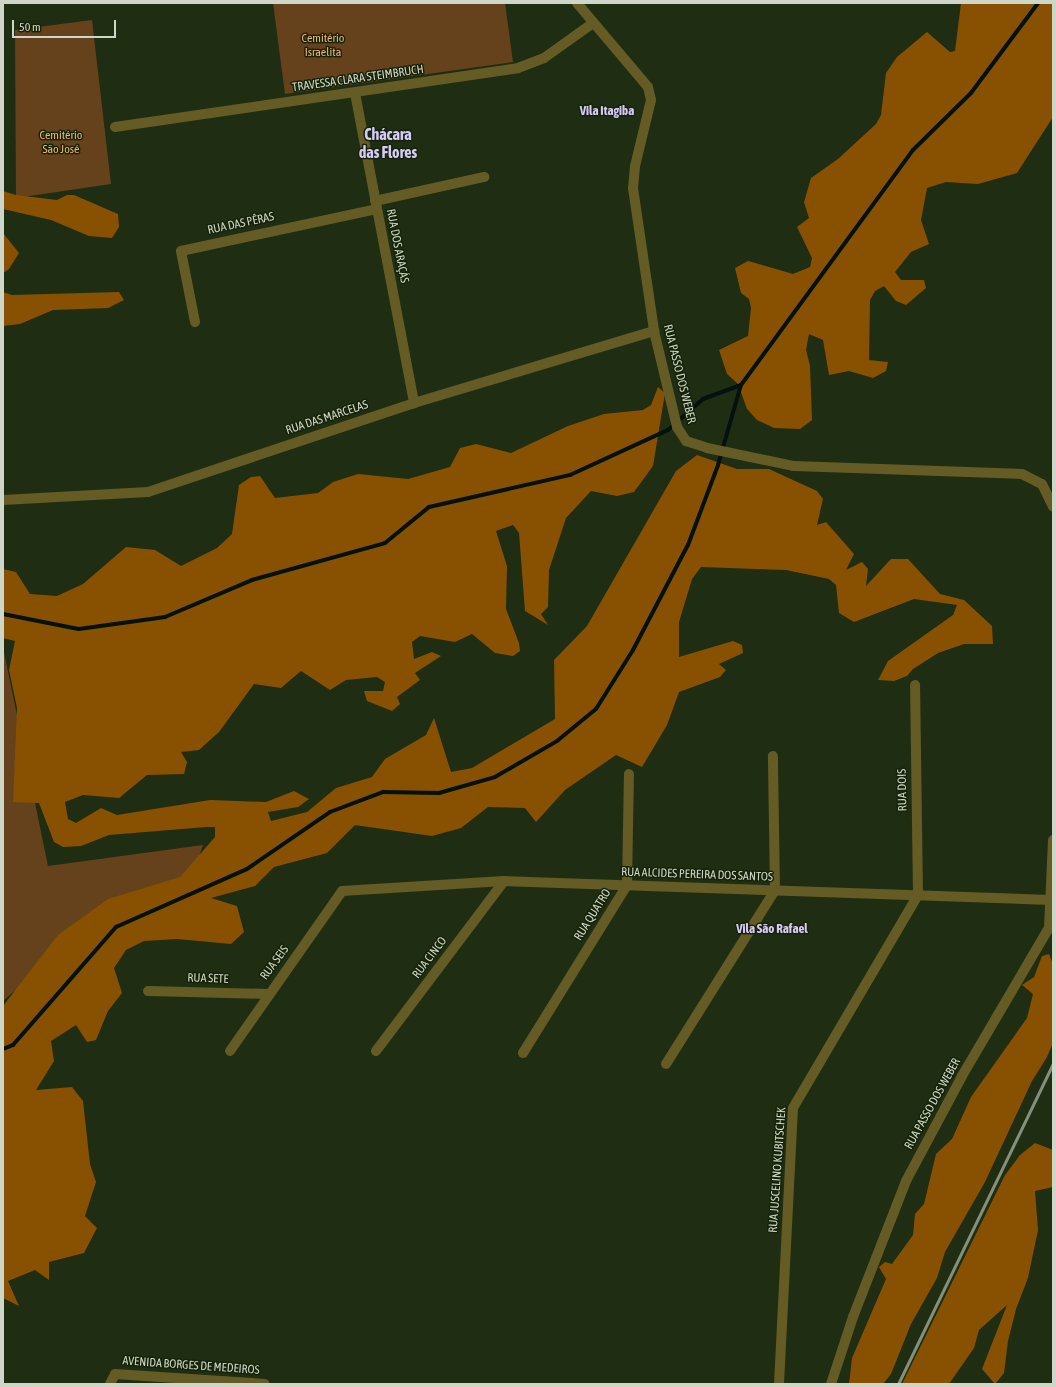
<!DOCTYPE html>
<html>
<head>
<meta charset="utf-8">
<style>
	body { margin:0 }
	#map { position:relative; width:1056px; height:1387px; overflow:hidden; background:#1f2d13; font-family:"Asap Condensed",sans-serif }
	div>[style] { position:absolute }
	.green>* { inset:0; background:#65421b }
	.forest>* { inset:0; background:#885101 }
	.stream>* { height:4px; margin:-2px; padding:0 2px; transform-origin:2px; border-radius:2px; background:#031111 }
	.minor>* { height:10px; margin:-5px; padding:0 5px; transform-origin:5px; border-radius:5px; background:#655b24 }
	.tertiary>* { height:10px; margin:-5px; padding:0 5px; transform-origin:5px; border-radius:5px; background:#655b24 }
	.rail>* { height:3px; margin:-1.5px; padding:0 1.5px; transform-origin:1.5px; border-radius:1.5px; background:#85907c }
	span { translate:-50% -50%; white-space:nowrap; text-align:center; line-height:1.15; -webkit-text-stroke:3px #162309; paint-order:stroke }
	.park-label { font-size:12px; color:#f4b573 }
	.street-label { font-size:12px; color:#ced7c7 }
	.neighbourhood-label { font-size:13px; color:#d5cbf6; font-weight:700 }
	.district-label { font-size:16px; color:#d5cbf6; font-weight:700 }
	.frame { position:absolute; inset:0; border:4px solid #ced7c7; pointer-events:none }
	.scale { position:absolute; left:12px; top:20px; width:104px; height:18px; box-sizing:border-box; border:2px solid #ced7c7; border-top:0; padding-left:5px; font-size:12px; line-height:14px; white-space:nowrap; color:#ced7c7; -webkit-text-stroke:3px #162309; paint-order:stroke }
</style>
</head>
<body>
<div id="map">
	<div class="green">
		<i style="clip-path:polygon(273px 3px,505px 3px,513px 62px,285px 94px)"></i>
		<i style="clip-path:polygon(92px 20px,111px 184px,16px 198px,15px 30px)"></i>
		<i style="clip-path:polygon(4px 652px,48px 866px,203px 845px,188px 888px,106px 911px,3px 1001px)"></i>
	</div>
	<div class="forest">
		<i style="clip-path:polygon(961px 3px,1053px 3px,1053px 117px,1017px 173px,978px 184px,946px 182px,927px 188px,921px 220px,929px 244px,911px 252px,895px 272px,901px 280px,924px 280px,926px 288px,906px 305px,896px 301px,884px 286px,875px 291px,870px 300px,869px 360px,888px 362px,886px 371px,873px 378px,849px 371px,829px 375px,823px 340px,809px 334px,806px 350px,810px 366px,812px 420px,800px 429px,774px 428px,757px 420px,747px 409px,738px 384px,727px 374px,719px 350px,748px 336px,751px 308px,749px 299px,741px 293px,735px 268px,748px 261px,793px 274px,810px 267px,812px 258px,797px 227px,809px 218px,804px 202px,811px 178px,838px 159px,876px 124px,881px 115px,886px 73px,897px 57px,927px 32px,950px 52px,955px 51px)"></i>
		<i style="clip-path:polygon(3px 191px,16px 195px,57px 200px,67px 195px,74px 195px,118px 214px,119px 227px,112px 238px,89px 236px,51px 220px,3px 209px)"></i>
		<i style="clip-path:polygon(3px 233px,19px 253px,9px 269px,3px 273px)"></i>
		<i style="clip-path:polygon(3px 292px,12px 295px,119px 292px,124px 300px,108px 308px,53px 310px,20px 324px,3px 326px)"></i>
		<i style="clip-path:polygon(658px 387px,665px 393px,653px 466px,634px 492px,617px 496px,591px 491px,566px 518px,549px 570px,548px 607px,541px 614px,548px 625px,525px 611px,519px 533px,513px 525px,496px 531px,507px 566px,506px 609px,519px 643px,520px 651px,513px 656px,495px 653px,472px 634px,455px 642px,420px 636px,412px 642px,414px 659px,432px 652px,441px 656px,415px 673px,420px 680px,397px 697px,400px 704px,392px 711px,367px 701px,364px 691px,383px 691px,385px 682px,377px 677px,346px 680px,330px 690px,301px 671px,281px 688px,254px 684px,219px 732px,199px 750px,181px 752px,187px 762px,184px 774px,147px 775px,119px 798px,83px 795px,65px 802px,68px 819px,76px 823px,101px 808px,117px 815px,210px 800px,266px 802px,294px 791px,309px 799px,298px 807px,268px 812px,271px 821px,307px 812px,336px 788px,372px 777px,385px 759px,426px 735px,434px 718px,451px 772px,472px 768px,555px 719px,554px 660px,587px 626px,676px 471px,697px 455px,737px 469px,769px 469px,817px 491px,823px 499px,817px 525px,826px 522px,854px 554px,846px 570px,862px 562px,868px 569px,866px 586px,891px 559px,908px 559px,940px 594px,964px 600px,992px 626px,993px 644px,964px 644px,938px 653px,913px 669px,907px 676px,894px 681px,878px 680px,888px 661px,953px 615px,957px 605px,914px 599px,854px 622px,839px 613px,836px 585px,829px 579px,786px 570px,701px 567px,692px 579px,679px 622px,679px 657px,733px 641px,742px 645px,743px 653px,719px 664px,726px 670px,720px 677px,679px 692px,667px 725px,642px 767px,616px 755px,565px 790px,536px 822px,525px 808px,488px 807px,461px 828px,432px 836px,355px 825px,327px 853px,274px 867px,255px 886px,211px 898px,237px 906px,244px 932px,231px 944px,177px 939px,144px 941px,126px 950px,114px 968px,122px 993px,108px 1011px,96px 1040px,87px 1042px,76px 1025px,51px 1041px,54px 1061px,36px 1090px,72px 1087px,83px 1101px,90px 1164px,96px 1182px,85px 1216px,97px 1228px,84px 1253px,49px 1262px,49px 1280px,35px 1270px,8px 1281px,19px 1306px,3px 1298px,3px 1006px,58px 935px,108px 899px,180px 877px,215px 837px,215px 827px,206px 827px,109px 835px,81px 846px,63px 847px,54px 842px,39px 803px,13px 802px,17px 708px,9px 670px,15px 641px,3px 638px,3px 569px,16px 572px,30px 594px,57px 596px,83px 584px,126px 547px,155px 550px,181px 566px,217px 548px,232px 534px,239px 485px,251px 477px,260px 476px,275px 498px,318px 493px,333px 482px,358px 474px,408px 479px,450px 467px,460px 448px,476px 444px,511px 453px,568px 426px,604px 414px,643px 410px,651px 405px)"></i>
		<i style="clip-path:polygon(1049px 954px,1053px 964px,1053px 1043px,1047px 1057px,1032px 1081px,985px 1182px,945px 1252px,937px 1278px,911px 1324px,891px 1374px,883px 1384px,849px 1384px,852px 1358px,886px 1279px,879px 1267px,885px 1262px,892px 1264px,913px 1235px,915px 1214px,924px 1204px,936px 1154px,952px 1139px,971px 1097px,1027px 1018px,1033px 994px,1022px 985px,1034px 977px,1042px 956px)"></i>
		<i style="clip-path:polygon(1035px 1143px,1053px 1150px,1053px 1187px,1035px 1191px,1038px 1230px,1028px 1278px,1016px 1309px,1008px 1341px,1004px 1373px,995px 1384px,982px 1369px,1007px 1305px,979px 1330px,974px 1348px,949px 1384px,902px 1384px,1005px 1175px,1020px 1155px)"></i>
	</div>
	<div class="stream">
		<i style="left:3px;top:614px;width:77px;rotate:11.2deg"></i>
		<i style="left:79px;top:629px;width:87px;rotate:-7.9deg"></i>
		<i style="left:165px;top:617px;width:95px;rotate:-23deg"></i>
		<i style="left:252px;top:580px;width:138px;rotate:-15.5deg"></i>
		<i style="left:385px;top:543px;width:57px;rotate:-39.3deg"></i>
		<i style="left:429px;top:507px;width:145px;rotate:-12.8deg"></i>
		<i style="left:570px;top:475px;width:108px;rotate:-24.7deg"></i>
		<i style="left:668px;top:430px;width:47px;rotate:-41.5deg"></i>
		<i style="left:703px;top:399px;width:40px;rotate:-20.2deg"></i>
		<i style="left:3px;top:1049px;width:11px;rotate:-22deg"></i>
		<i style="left:13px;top:1045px;width:157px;rotate:-48.9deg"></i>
		<i style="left:116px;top:927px;width:143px;rotate:-23.9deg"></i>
		<i style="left:247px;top:869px;width:101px;rotate:-34.5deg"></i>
		<i style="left:330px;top:812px;width:57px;rotate:-20.7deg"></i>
		<i style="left:383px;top:792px;width:56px;rotate:1deg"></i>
		<i style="left:439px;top:793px;width:58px;rotate:-15.9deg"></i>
		<i style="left:495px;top:777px;width:72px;rotate:-30.1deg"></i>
		<i style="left:557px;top:741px;width:50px;rotate:-39.4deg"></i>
		<i style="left:596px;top:709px;width:70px;rotate:-57.9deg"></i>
		<i style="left:633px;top:650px;width:119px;rotate:-62.4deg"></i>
		<i style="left:688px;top:545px;width:85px;rotate:-69.4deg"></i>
		<i style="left:718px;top:465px;width:83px;rotate:-74deg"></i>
		<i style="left:741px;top:385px;width:291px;rotate:-53.8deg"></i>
		<i style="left:913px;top:150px;width:81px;rotate:-44.5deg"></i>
		<i style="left:971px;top:93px;width:112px;rotate:-53.3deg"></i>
	</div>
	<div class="minor">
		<i style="left:355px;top:93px;width:316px;rotate:79.2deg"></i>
		<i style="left:115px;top:127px;width:407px;rotate:-8.3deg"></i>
		<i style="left:518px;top:68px;width:28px;rotate:-21deg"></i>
		<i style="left:544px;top:58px;width:60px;rotate:-35.5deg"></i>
		<i style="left:375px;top:201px;width:112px;rotate:-12.4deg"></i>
		<i style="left:195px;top:322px;width:72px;rotate:-101.2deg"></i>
		<i style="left:181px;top:251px;width:200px;rotate:-12.1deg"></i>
		<i style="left:3px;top:500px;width:145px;rotate:-3.2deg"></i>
		<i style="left:148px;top:492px;width:280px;rotate:-18.5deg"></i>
		<i style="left:414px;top:403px;width:251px;rotate:-16.7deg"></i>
		<i style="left:148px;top:991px;width:120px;rotate:1.4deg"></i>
		<i style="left:230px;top:1051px;width:195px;rotate:-55deg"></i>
		<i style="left:342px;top:891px;width:162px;rotate:-3.5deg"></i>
		<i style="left:504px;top:881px;width:547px;rotate:1.99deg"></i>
		<i style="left:376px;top:1051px;width:213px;rotate:-53deg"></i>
		<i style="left:523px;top:1053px;width:198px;rotate:-58.2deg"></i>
		<i style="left:627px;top:885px;width:111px;rotate:-89deg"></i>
		<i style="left:666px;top:1064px;width:205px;rotate:-57.9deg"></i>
		<i style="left:775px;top:890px;width:134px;rotate:-90.9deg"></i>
		<i style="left:110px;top:1384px;width:11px;rotate:-63deg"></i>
		<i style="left:115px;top:1374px;width:150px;rotate:3.8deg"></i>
		<i style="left:779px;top:1384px;width:276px;rotate:-87.1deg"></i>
		<i style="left:793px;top:1108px;width:247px;rotate:-59.6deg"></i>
		<i style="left:918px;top:895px;width:210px;rotate:-90.8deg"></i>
	</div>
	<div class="tertiary">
		<i style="left:577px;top:3px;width:110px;rotate:49.8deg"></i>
		<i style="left:648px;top:87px;width:13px;rotate:77deg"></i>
		<i style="left:651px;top:100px;width:68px;rotate:103.6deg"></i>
		<i style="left:635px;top:166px;width:22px;rotate:95deg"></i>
		<i style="left:633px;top:188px;width:145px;rotate:81.6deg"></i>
		<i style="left:654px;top:331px;width:99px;rotate:76.5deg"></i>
		<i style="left:677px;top:427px;width:17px;rotate:57deg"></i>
		<i style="left:686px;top:441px;width:22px;rotate:18deg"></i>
		<i style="left:707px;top:448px;width:89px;rotate:11.7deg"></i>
		<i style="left:794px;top:466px;width:228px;rotate:2deg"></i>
		<i style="left:1022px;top:474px;width:22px;rotate:27deg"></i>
		<i style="left:1042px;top:484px;width:25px;rotate:64deg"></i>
		<i style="left:831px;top:1384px;width:71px;rotate:-71.8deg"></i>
		<i style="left:853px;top:1317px;width:146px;rotate:-68.7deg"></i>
		<i style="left:906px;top:1181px;width:119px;rotate:-61.9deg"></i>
		<i style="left:962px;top:1076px;width:172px;rotate:-59.6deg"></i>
		<i style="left:1049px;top:928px;width:88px;rotate:-87.4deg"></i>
	</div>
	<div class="rail">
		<i style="left:898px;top:1384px;width:356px;rotate:-64.2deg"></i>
	</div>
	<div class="park-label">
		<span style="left:323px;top:46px">Cemitério<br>Israelita</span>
		<span style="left:61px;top:143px">Cemitério<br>São José</span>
	</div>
	<div class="street-label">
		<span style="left:358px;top:79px;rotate:-8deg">TRAVESSA CLARA STEIMBRUCH</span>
		<span style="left:241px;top:224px;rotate:-12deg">RUA DAS PÊRAS</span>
		<span style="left:397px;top:246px;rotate:79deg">RUA DOS ARAÇÁS</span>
		<span style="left:679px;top:374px;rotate:76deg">RUA PASSO DOS WEBER</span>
		<span style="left:327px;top:418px;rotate:-18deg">RUA DAS MARCELAS</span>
		<span style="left:903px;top:790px;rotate:-91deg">RUA DOIS</span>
		<span style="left:697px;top:875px;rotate:2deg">RUA ALCIDES PEREIRA DOS SANTOS</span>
		<span style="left:593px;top:915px;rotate:-58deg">RUA QUATRO</span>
		<span style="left:430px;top:958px;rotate:-53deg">RUA CINCO</span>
		<span style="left:275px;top:963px;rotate:-54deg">RUA SEIS</span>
		<span style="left:208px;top:979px;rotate:2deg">RUA SETE</span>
		<span style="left:933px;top:1104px;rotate:-61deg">RUA PASSO DOS WEBER</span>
		<span style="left:778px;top:1170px;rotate:-86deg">RUA JUSCELINO KUBITSCHEK</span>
		<span style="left:191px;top:1366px;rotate:4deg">AVENIDA BORGES DE MEDEIROS</span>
	</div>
	<div class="neighbourhood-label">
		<span style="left:607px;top:111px">Vila Itagiba</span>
		<span style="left:772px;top:929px">Vila São Rafael</span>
	</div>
	<div class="district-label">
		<span style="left:388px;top:143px">Chácara<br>das Flores</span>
	</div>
	<div class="frame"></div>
	<div class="scale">50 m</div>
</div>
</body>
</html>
